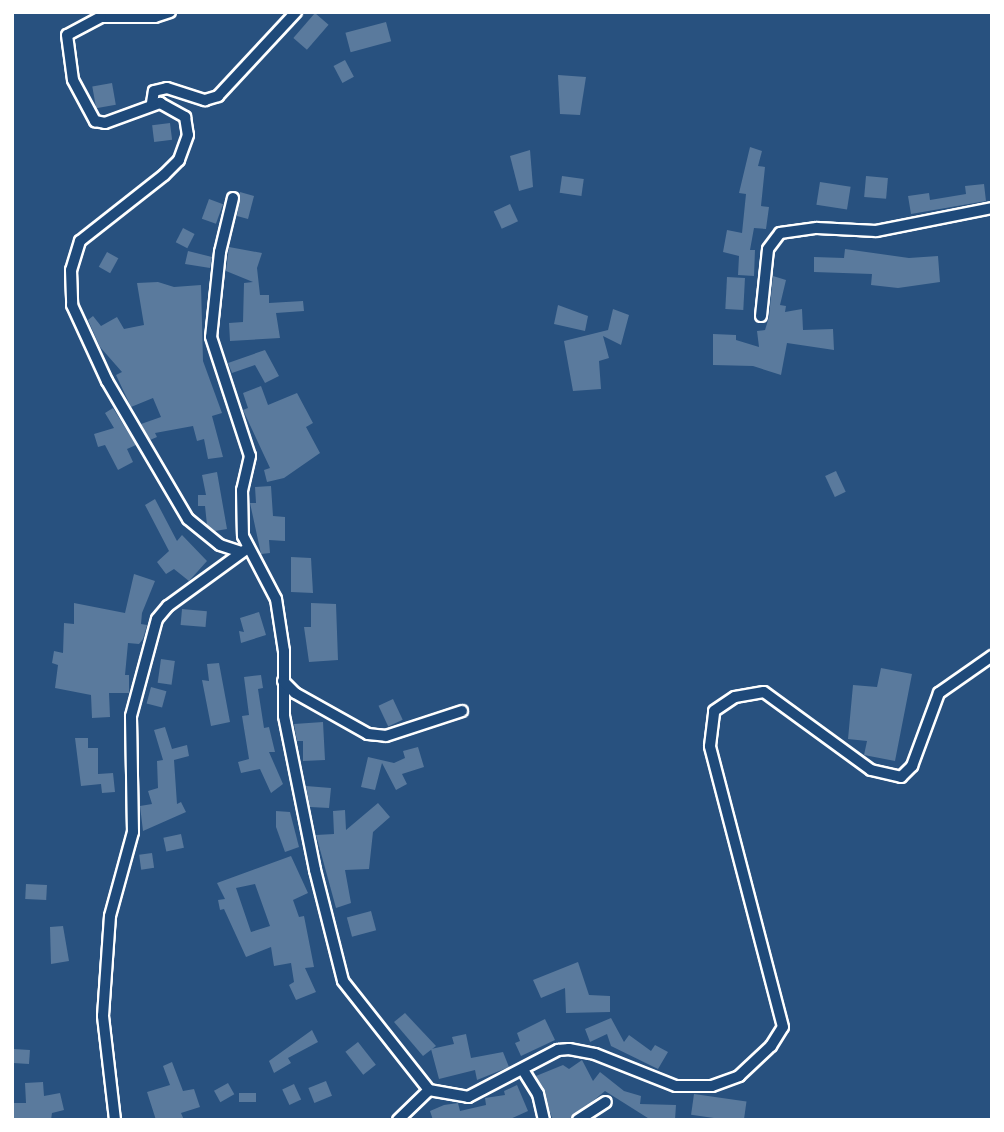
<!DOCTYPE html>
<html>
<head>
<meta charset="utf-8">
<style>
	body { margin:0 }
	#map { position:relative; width:1004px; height:1132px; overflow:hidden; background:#28517f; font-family:"Indie Flower",sans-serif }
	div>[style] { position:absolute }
	.building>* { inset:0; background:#5a7a9d; transform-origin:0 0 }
	.roads { filter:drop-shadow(2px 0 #fff) drop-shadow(-2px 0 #fff) drop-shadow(0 2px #fff) drop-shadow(0 -2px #fff) }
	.street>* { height:10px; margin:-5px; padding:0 5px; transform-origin:5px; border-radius:5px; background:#1f4a7a }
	span { translate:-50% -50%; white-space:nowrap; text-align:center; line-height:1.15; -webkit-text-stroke:5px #1f4a7a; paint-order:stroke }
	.frame { position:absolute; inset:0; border:14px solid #fff; pointer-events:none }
</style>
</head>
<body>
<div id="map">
	<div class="building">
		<i style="left:315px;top:13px;width:18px;height:33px;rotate:41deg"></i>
		<i style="left:386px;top:22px;width:20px;height:42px;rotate:75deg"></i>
		<i style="left:345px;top:60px;width:19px;height:13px;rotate:62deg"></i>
		<i style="clip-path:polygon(558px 75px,586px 77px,580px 115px,560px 114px)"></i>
		<i style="left:112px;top:83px;width:22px;height:20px;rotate:80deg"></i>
		<i style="left:170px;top:123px;width:17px;height:18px;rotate:83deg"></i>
		<i style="clip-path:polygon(750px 147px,762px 151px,758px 166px,765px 167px,761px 206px,769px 207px,766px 229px,754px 228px,750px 250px,755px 250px,754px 276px,738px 275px,739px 256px,723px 252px,727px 230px,742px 233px,746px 194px,739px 193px)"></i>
		<i style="clip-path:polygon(530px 150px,533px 187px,519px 191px,510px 156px)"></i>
		<i style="left:562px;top:176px;width:22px;height:17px;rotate:8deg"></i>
		<i style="left:866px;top:176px;width:22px;height:21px;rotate:5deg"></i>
		<i style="left:820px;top:182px;width:31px;height:23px;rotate:9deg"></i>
		<i style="clip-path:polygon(984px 184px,986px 201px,911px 214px,908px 196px,929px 193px,930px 200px,966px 194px,965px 186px)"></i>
		<i style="clip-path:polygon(240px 192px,254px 196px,248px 219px,237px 216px)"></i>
		<i style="left:209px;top:199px;width:15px;height:21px;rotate:20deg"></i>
		<i style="left:510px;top:204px;width:19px;height:18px;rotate:65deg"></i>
		<i style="left:183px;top:228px;width:13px;height:16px;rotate:27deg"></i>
		<i style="clip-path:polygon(229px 247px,262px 253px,257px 268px,260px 295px,269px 295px,269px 303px,303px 301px,304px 311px,276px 313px,280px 338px,230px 341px,229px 323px,243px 322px,244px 283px,253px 282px,226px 271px)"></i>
		<i style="clip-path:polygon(845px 249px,909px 258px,938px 256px,940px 282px,898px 288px,871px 285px,872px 274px,814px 272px,814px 257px,844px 258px)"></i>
		<i style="clip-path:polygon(188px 251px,212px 257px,210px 268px,185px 264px)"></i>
		<i style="left:107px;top:252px;width:13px;height:17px;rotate:29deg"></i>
		<i style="clip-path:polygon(773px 276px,786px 280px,780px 305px,786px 306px,785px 312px,802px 309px,803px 330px,833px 329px,834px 350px,787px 343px,781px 375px,753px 366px,713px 365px,713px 334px,736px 335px,736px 340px,759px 347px,757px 331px,765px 330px,769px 317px)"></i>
		<i style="left:727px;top:277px;width:18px;height:32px;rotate:3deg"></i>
		<i style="clip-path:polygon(158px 282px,174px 287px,201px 285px,203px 361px,222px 413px,212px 416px,223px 457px,208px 459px,204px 439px,197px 441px,193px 426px,155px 433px,157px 437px,150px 440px,141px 424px,161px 417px,153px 398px,131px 407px,116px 375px,122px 372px,100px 347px,88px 320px,93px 316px,101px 326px,117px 317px,124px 329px,144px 325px,137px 283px)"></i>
		<i style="clip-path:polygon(558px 305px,588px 316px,585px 331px,554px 324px)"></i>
		<i style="clip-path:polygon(613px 309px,629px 315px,621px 345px,603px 336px,609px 358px,599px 361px,601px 389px,573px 391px,564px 341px,608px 330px)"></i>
		<i style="clip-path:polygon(265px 350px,279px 376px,265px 383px,255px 365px,232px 373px,228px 363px)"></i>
		<i style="clip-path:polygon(261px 386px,268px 405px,297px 393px,313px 423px,306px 427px,320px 453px,284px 478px,267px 482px,264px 470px,270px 468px,243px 410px,248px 408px,243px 393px)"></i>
		<i style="clip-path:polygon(113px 408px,136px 445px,127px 449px,133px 462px,118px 470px,105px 445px,98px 447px,94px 434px,114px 428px,105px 413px)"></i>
		<i style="left:836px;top:471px;width:23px;height:12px;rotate:65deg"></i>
		<i style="clip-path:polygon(217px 472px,227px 529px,215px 531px,207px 525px,205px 506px,198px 506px,198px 495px,206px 495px,202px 475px)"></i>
		<i style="clip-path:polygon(271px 486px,273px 516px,285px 517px,285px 541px,269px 540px,270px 553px,261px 554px,250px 503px,256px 503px,255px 487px)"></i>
		<i style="clip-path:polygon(155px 499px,177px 541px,182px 535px,207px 561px,189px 581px,174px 569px,166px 574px,157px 562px,169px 551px,145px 505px)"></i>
		<i style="clip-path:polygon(291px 557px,311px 558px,313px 593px,291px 592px)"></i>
		<i style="clip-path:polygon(134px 574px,155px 581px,142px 613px,141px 624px,147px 625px,143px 639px,139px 644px,128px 643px,125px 675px,129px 675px,129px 693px,109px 693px,110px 717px,92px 718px,91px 695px,55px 688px,58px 665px,52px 663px,54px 651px,63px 653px,64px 623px,74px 624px,74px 603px,125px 613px)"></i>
		<i style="clip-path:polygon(311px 603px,336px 604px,338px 660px,309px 662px,304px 627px,311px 627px)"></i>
		<i style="left:182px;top:609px;width:25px;height:16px;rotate:5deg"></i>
		<i style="clip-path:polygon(259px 612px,266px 635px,241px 643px,239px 631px,244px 632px,240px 618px)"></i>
		<i style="left:161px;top:659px;width:14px;height:24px;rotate:8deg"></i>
		<i style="clip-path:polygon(219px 663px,230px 722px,211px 726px,202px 680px,209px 681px,207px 664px)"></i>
		<i style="clip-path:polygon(881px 668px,912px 674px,895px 761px,864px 755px,867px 741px,848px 739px,853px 685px,877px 687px)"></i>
		<i style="clip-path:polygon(261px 675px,263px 688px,258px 689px,264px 728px,269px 727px,275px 752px,269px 752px,283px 784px,271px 793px,260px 769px,241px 773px,238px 762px,249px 759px,242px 716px,249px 715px,244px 677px)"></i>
		<i style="left:151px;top:687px;width:16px;height:17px;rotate:15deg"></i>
		<i style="left:393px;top:699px;width:23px;height:16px;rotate:65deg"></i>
		<i style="clip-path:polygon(323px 722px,325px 760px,303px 761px,303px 741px,297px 741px,294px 724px)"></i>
		<i style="clip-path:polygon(165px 727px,172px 749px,187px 745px,189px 756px,174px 760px,177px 804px,181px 802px,186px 812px,143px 831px,140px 806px,152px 804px,148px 791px,158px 788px,157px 761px,163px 760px,154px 730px)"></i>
		<i style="clip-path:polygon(75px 738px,88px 738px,88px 748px,98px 748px,98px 774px,113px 773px,115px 792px,102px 793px,101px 784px,81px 786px)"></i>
		<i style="clip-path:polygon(418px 747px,424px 767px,402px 774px,407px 784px,396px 790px,382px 763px,375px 790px,361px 787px,368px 757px,394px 763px,405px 758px,403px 751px)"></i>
		<i style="clip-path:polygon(306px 786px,331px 788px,329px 808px,310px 807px)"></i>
		<i style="clip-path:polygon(378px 803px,390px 817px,373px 832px,369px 869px,345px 870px,351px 903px,336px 908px,316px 835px,334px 834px,333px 811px,345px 810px,346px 830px)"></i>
		<i style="clip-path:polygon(276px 811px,290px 812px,299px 847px,285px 852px,276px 827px)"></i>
		<i style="left:181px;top:834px;width:14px;height:18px;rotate:78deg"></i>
		<i style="left:152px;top:853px;width:15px;height:13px;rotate:82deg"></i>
		<i style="clip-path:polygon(evenodd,291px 856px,308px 893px,293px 900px,299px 917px,304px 916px,314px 967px,305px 968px,316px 992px,296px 1000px,289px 985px,294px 982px,291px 963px,274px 966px,271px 947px,246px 957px,224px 909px,220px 910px,218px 900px,225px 899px,217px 883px,291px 856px,255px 884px,270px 926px,251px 932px,236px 888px,255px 884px)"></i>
		<i style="left:26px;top:884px;width:21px;height:15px;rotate:3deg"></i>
		<i style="left:371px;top:911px;width:20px;height:25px;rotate:75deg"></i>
		<i style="clip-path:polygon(63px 926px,69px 961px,51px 964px,50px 927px)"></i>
		<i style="clip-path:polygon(578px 962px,589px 995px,610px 996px,610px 1012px,566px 1013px,565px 988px,541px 998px,533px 980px)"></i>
		<i style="clip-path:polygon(405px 1013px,436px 1046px,423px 1056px,394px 1022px)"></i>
		<i style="clip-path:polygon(611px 1018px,624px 1042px,629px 1035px,651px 1051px,655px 1045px,668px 1052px,658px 1069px,611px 1046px,607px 1034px,590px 1042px,585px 1029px)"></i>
		<i style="clip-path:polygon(545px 1019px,555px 1040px,521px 1056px,515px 1043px,520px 1041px,517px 1033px)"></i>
		<i style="clip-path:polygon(312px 1030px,318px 1042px,288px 1058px,291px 1063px,274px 1073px,269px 1061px)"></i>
		<i style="clip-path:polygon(466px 1034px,471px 1058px,503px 1052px,509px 1067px,477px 1080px,475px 1070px,439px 1079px,431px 1049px,454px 1044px,452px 1037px)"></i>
		<i style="left:358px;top:1042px;width:29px;height:16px;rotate:52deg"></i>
		<i style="left:14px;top:1049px;width:16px;height:14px;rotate:4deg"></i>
		<i style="clip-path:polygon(582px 1060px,593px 1081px,600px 1072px,624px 1091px,641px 1096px,640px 1104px,676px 1105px,675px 1120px,651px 1120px,605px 1091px,570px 1120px,553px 1120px,536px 1076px,563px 1065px,569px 1069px)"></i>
		<i style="clip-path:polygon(172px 1062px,183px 1091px,194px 1089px,200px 1107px,181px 1113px,184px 1120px,156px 1120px,147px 1092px,170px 1085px,163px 1066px)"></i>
		<i style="left:326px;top:1081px;width:16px;height:19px;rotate:68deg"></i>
		<i style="clip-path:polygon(43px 1082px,44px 1096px,60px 1093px,64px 1110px,52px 1113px,51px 1120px,12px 1120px,12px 1103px,26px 1103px,25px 1083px)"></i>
		<i style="left:228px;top:1083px;width:13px;height:16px;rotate:61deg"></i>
		<i style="left:294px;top:1084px;width:17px;height:13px;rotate:65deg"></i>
		<i style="clip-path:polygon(517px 1085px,528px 1111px,508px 1120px,433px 1120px,430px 1111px,444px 1105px,458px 1103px,460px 1111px,486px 1105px,485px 1098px,505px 1095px,504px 1091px)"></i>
		<i style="left:239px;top:1093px;width:17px;height:9px"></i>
		<i style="left:694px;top:1094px;width:53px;height:21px;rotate:8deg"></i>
	</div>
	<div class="roads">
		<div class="street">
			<i style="left:170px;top:12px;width:16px;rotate:162deg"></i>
			<i style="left:155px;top:17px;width:54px;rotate:180deg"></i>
			<i style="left:101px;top:17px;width:38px;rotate:152deg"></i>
			<i style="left:67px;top:35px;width:45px;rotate:82.4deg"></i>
			<i style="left:73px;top:80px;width:47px;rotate:61.8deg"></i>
			<i style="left:95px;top:121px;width:10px;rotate:11deg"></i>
			<i style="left:105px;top:123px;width:59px;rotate:-20deg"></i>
			<i style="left:160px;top:103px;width:29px;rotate:29deg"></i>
			<i style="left:185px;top:117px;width:18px;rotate:81deg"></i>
			<i style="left:188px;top:135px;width:27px;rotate:110deg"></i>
			<i style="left:179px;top:160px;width:21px;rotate:135deg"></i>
			<i style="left:164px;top:175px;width:107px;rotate:141.8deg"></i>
			<i style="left:80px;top:241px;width:30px;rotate:107deg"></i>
			<i style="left:71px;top:270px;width:35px;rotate:88deg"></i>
			<i style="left:72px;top:305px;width:84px;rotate:65.3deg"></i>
			<i style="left:107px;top:381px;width:160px;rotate:59.6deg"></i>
			<i style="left:188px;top:519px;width:41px;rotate:39.1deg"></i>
			<i style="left:220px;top:545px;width:20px;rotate:18deg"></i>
			<i style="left:152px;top:103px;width:12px;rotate:-81deg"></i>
			<i style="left:154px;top:91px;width:13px;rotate:-13deg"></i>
			<i style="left:167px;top:88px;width:40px;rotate:18deg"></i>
			<i style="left:205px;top:100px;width:14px;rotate:-17deg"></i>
			<i style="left:218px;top:96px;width:115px;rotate:-47.1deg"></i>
			<i style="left:233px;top:198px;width:56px;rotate:103.5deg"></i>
			<i style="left:220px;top:252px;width:85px;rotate:96deg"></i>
			<i style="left:211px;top:337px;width:125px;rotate:71.9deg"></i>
			<i style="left:250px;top:456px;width:35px;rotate:103deg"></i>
			<i style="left:242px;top:490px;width:46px;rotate:88.8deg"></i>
			<i style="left:243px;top:536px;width:71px;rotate:62.4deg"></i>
			<i style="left:276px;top:599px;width:53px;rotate:81.3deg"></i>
			<i style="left:284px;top:651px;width:65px;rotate:90deg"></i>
			<i style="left:284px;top:716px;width:157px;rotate:78.6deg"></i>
			<i style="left:315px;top:870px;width:114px;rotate:75.8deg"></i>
			<i style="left:343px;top:981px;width:139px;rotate:51.7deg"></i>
			<i style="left:429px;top:1090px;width:40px;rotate:10deg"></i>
			<i style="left:468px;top:1097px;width:102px;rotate:-27.6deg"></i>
			<i style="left:558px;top:1050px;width:11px;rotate:-5deg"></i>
			<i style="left:569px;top:1049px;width:26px;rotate:11deg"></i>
			<i style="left:595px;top:1054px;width:87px;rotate:21.6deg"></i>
			<i style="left:676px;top:1086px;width:36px"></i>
			<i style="left:712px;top:1086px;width:29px;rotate:-20deg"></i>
			<i style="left:739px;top:1076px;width:44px;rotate:-43.2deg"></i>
			<i style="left:771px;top:1046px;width:22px;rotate:-58deg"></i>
			<i style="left:783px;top:1027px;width:290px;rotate:-104.6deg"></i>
			<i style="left:710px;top:746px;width:35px;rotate:-83deg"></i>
			<i style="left:714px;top:711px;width:25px;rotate:-34deg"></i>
			<i style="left:735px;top:697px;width:29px;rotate:-10deg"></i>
			<i style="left:764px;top:692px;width:132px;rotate:36.1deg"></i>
			<i style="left:871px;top:770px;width:31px;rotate:13deg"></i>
			<i style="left:901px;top:777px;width:16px;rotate:-45deg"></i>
			<i style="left:912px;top:766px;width:78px;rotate:-69.7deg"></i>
			<i style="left:939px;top:693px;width:65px;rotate:-34.9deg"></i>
			<i style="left:761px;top:316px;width:67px;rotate:-84deg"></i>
			<i style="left:768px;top:249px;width:20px;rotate:-53deg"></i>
			<i style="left:780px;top:233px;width:37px;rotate:-8deg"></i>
			<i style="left:817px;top:228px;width:59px;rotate:2.9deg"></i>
			<i style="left:876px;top:231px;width:118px;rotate:-11.2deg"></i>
			<i style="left:283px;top:681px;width:17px;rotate:45deg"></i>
			<i style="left:295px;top:693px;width:84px;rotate:29.3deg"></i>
			<i style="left:368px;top:734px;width:18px;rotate:6deg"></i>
			<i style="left:386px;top:736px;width:80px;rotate:-18.2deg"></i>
			<i style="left:523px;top:1070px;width:28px;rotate:58deg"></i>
			<i style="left:538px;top:1094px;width:27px;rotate:77deg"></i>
			<i style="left:115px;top:1120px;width:105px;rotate:-96.6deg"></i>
			<i style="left:103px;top:1016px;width:100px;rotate:-86deg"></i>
			<i style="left:110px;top:916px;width:87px;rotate:-74.7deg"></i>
			<i style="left:133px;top:832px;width:116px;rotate:-91deg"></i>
			<i style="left:131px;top:716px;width:100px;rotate:-75deg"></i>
			<i style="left:157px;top:619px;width:17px;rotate:-50deg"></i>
			<i style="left:168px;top:606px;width:95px;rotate:-36deg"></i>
			<i style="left:398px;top:1120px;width:43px;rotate:-44.1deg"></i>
			<i style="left:578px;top:1120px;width:33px;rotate:-33deg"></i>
		</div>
	</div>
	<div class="frame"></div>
</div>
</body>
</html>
